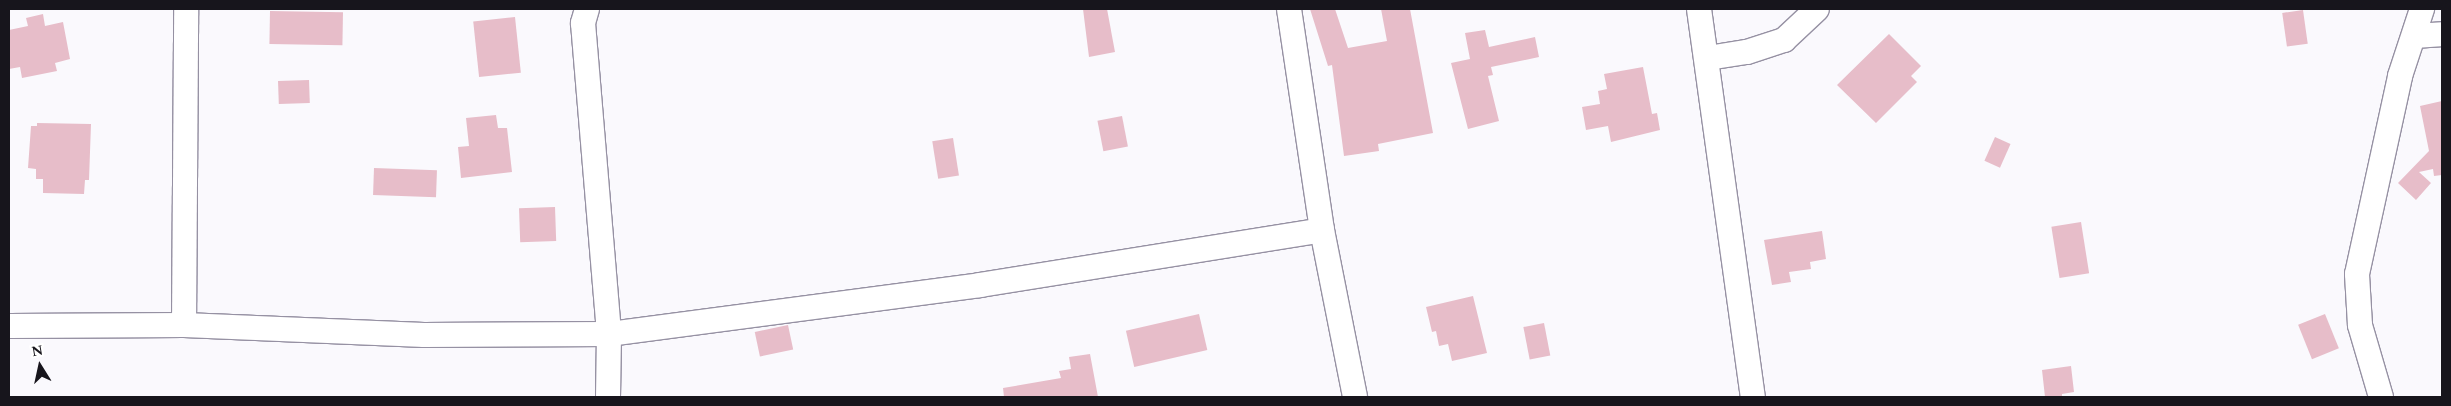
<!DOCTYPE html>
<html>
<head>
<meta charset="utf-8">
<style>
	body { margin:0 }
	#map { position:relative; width:2451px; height:406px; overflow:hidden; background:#faf9fd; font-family:Spectral,serif }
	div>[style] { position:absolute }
	.building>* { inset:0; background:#e7bdc9; transform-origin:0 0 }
	.roads { filter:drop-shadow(1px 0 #9691a3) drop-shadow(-1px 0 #9691a3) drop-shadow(0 1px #9691a3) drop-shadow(0 -1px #9691a3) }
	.minor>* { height:24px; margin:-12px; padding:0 12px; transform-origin:12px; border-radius:12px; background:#fff }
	span { translate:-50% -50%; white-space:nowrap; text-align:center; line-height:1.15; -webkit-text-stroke:4px #fff; paint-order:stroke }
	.frame { position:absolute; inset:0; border:10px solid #17151c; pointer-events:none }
	.north { position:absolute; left:15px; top:341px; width:50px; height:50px; -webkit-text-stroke:4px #fff; paint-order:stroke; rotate:350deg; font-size:14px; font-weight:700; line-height:20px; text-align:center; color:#17151c }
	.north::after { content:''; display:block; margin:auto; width:18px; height:22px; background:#17151c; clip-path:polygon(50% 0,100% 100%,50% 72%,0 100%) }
</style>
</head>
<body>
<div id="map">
	<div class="building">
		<i style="clip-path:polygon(1083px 9px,1107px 9px,1115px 52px,1089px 57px)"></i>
		<i style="clip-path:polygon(1310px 9px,1335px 9px,1348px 48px,1387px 41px,1381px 9px,1410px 9px,1433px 133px,1378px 144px,1379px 151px,1344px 156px,1332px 65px,1328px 66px)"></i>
		<i style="left:2303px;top:10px;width:34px;height:21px;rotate:82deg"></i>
		<i style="left:270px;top:11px;width:73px;height:33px;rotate:1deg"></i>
		<i style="clip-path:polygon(43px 14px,45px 26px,63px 22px,70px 59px,55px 63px,57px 71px,22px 78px,20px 67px,9px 69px,9px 30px,28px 26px,26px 18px)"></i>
		<i style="left:515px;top:17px;width:56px;height:42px;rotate:84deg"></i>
		<i style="clip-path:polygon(1485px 30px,1489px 47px,1535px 37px,1539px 57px,1491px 67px,1493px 75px,1488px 76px,1499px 121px,1468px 129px,1451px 63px,1470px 59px,1465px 33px)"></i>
		<i style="clip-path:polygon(1889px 34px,1921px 66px,1911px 76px,1917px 82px,1876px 123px,1837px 85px)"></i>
		<i style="clip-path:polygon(1643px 67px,1652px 114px,1657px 113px,1660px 130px,1611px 142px,1608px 126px,1586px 130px,1582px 107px,1600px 104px,1598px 91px,1607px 89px,1604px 74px)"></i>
		<i style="left:309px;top:80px;width:23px;height:31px;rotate:88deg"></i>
		<i style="clip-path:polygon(2442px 101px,2442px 175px,2434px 176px,2433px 169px,2419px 172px,2431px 183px,2416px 200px,2398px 183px,2429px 151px,2420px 106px)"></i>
		<i style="clip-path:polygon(496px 115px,498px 128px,507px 128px,512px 172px,461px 178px,458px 147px,469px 146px,466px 118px)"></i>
		<i style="left:1122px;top:116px;width:31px;height:25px;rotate:79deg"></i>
		<i style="clip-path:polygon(37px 123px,91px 124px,89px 180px,85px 180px,84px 194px,43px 193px,43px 179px,36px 179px,36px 169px,28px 168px,31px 126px,37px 126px)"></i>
		<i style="left:1995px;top:137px;width:17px;height:26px;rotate:24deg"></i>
		<i style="left:953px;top:138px;width:38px;height:21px;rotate:81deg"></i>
		<i style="left:374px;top:168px;width:63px;height:27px;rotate:2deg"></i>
		<i style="left:555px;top:207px;width:34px;height:36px;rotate:88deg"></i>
		<i style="left:2081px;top:222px;width:52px;height:30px;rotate:81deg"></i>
		<i style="clip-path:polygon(1822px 231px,1826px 259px,1810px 262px,1811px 269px,1789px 272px,1791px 282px,1772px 285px,1764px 240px)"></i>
		<i style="clip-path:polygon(1473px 296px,1487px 353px,1452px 361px,1448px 344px,1439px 346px,1436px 331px,1432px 332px,1426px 307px)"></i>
		<i style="left:1199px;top:314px;width:37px;height:75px;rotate:77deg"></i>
		<i style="left:2325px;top:314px;width:37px;height:29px;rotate:68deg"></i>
		<i style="left:1544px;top:323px;width:33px;height:21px;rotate:79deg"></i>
		<i style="left:788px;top:325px;width:25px;height:34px;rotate:78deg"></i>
		<i style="clip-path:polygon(1090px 354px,1098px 397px,1004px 397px,1003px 388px,1061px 378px,1059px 371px,1071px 369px,1069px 357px)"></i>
		<i style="clip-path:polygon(2071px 366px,2074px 392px,2062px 394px,2062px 397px,2045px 397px,2042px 370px)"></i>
	</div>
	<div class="roads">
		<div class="minor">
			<i style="left:587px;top:9px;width:15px;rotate:106deg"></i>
			<i style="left:583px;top:23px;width:312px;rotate:85.2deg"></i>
			<i style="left:609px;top:334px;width:63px;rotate:90.9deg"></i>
			<i style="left:1289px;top:9px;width:223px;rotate:81.5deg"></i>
			<i style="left:1322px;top:230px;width:170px;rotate:78.8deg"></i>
			<i style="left:1699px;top:9px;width:392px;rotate:82.1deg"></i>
			<i style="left:2416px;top:36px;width:26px;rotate:-4deg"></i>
			<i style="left:1708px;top:58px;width:39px;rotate:-9deg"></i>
			<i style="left:1747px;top:52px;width:39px;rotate:-18deg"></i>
			<i style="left:1784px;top:40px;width:45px;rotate:-43.2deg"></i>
			<i style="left:184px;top:325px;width:316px;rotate:-89.6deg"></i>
			<i style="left:9px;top:326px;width:175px;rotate:-0.3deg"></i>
			<i style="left:184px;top:325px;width:240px;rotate:2.4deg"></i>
			<i style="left:424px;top:335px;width:185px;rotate:-0.3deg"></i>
			<i style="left:609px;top:334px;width:374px;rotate:-7.5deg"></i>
			<i style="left:980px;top:285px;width:346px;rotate:-9.1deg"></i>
			<i style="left:2381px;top:397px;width:75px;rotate:-106.3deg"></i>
			<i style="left:2360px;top:325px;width:51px;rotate:-93.4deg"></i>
			<i style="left:2357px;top:274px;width:203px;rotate:-77.7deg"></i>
			<i style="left:2400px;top:76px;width:71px;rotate:-71.8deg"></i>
		</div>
	</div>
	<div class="frame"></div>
	<div class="north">N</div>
</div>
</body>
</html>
